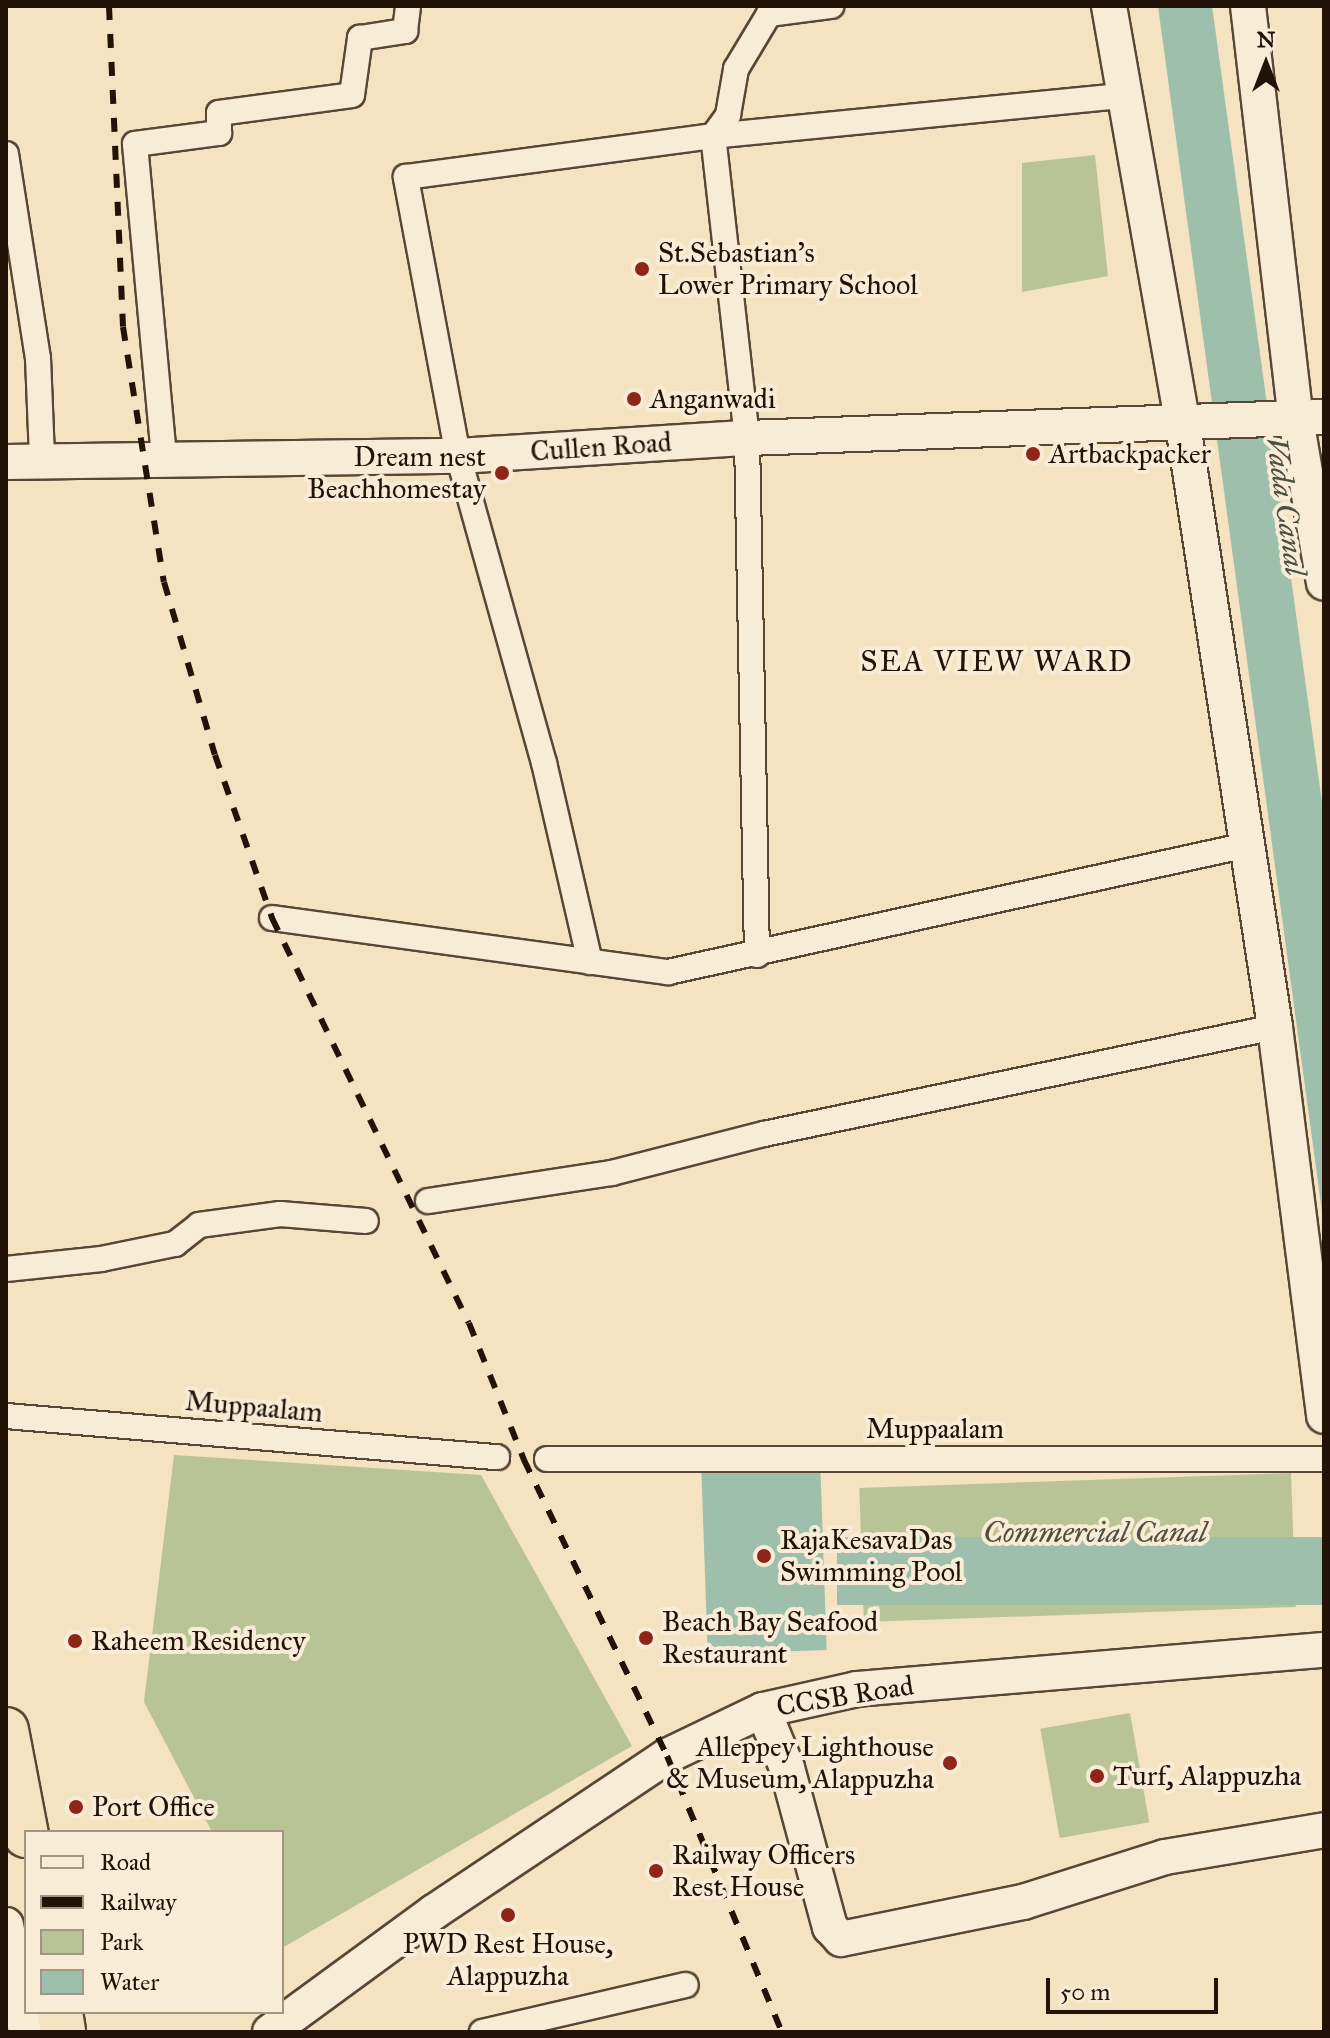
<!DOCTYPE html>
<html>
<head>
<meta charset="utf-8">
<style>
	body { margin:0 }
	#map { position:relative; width:1330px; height:2038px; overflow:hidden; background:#f5e2c1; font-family:"IM FELL Great Primer",serif }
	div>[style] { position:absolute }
	.green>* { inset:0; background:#b8c495; transform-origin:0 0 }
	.water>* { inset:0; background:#9dbfac; transform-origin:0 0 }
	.roads { filter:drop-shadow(2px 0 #584636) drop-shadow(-2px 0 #584636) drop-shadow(0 2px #584636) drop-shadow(0 -2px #584636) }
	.street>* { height:24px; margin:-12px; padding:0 12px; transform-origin:12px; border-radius:12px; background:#f8ecd7 }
	.secondary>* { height:34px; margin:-17px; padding:0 17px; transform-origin:17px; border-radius:17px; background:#f8ecd7 }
	.highway>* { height:44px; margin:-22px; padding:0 22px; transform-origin:22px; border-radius:22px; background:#f5e2c1 }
	.rail>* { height:6px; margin-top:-3px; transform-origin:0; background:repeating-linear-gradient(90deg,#231208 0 14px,transparent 0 28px) }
	.dots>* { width:22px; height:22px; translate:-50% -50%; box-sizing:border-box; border:4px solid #f8ecd7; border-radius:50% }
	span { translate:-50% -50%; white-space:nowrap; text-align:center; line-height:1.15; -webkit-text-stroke:8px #f8ecd7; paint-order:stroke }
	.poi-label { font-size:28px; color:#231208 }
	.left { translate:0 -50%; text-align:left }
	.right { translate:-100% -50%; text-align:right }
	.street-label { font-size:28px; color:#231208 }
	.water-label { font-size:30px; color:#4e4f41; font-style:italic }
	.neighbourhood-label { font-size:30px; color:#231208; letter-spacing:2px }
	.frame { position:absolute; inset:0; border:8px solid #231208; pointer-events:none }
	.legend { position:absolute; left:24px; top:1830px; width:260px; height:184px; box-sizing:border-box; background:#f8ecd7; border:2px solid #a39584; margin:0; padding:10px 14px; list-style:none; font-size:24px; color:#231208 }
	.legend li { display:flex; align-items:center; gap:16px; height:40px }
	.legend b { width:40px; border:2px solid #a39584 }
	.north { position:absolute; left:1226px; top:24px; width:80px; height:80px; -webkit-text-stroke:6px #f8ecd7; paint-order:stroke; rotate:0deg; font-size:22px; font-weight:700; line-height:32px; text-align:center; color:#231208 }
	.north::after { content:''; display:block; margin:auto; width:28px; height:36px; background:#231208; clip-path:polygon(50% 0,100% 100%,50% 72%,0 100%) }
	.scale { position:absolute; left:1046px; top:1978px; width:172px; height:36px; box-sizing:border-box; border:4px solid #231208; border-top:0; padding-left:10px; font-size:24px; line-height:28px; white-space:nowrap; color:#231208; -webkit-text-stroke:6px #f8ecd7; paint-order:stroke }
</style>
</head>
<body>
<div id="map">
	<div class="green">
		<i style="clip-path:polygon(1095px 155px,1108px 276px,1022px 292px,1022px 163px)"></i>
		<i style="clip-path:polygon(174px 1455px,481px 1475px,632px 1746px,282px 1948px,282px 1832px,212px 1832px,144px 1702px)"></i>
		<i style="left:1291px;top:1473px;width:134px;height:432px;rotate:88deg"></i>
		<i style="left:1130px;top:1713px;width:111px;height:91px;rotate:80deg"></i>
	</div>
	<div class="water">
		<i style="clip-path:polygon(1158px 6px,1212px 6px,1324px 817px,1324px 1226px)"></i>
		<i style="left:820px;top:1458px;width:192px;height:119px;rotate:88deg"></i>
		<i style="left:1324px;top:1537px;width:68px;height:487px;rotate:90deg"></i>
	</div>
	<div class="roads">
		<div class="street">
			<i style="left:6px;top:154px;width:206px;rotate:81.1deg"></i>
			<i style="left:38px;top:358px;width:101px;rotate:87.7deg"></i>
			<i style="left:164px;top:457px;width:314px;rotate:-95.3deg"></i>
			<i style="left:135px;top:144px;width:85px;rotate:-7.5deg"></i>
			<i style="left:219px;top:133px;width:20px;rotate:-90deg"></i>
			<i style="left:219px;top:113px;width:134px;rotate:-7.7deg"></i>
			<i style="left:352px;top:95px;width:58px;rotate:-82deg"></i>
			<i style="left:360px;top:38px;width:46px;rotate:-8.8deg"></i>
			<i style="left:405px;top:31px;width:25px;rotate:-83deg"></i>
			<i style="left:272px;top:918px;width:400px;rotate:7.8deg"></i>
			<i style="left:668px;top:972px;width:593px;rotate:-12.37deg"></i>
			<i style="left:757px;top:955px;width:517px;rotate:-91.11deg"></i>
			<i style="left:747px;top:438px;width:304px;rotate:-96.4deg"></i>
			<i style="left:713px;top:136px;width:26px;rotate:-54deg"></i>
			<i style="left:728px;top:115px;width:47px;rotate:-80.1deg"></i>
			<i style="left:736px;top:69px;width:64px;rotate:-59deg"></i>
			<i style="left:769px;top:14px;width:63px;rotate:-7.4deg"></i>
			<i style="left:590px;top:962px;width:204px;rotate:-103deg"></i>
			<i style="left:544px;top:763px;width:319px;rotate:-105.6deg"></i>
			<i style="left:458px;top:456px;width:284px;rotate:-100.6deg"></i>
			<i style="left:406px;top:177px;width:310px;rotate:-7.6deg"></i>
			<i style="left:713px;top:136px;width:413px;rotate:-5.6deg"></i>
			<i style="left:428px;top:1201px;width:186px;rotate:-8.7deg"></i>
			<i style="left:612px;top:1173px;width:157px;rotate:-14.4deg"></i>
			<i style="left:764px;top:1134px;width:522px;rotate:-11.83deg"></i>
			<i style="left:6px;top:1269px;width:96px;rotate:-6deg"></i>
			<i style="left:101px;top:1259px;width:76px;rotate:-11.5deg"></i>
			<i style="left:175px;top:1244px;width:31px;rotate:-38deg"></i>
			<i style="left:199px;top:1225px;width:82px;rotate:-7.7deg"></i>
			<i style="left:280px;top:1214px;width:86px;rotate:4.7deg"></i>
			<i style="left:6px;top:1416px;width:493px;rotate:4.8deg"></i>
			<i style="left:547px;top:1459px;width:777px"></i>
			<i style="left:482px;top:2032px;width:209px;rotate:-13deg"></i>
		</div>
		<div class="secondary">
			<i style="left:1109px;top:6px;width:425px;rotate:80deg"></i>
			<i style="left:1183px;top:425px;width:609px;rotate:81.31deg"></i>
			<i style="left:1275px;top:1027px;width:392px;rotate:82.8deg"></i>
			<i style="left:1248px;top:6px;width:416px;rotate:83.4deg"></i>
			<i style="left:1296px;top:419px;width:166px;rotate:80.3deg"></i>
			<i style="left:6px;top:462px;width:452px;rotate:-0.8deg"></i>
			<i style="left:458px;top:456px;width:290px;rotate:-3.6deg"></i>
			<i style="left:747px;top:438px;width:577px;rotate:-2.08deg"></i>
			<i style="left:763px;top:1710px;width:63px;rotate:67.5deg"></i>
			<i style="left:787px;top:1768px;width:165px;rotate:74.9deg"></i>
			<i style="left:830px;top:1927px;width:16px;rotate:47deg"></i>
			<i style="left:841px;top:1939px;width:186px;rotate:-11.5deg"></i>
			<i style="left:1023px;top:1902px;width:149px;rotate:-17.6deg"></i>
			<i style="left:1165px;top:1857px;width:161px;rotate:-9.6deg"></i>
			<i style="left:6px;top:1925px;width:109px;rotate:79.4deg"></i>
			<i style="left:270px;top:2032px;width:203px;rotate:-36.2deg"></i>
			<i style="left:434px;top:1912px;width:280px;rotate:-33.8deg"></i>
			<i style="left:667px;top:1756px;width:106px;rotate:-25.6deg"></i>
			<i style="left:763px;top:1710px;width:96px;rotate:-12.6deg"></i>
			<i style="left:857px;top:1689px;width:469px;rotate:-4.8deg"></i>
		</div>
		<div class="highway">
			<i style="left:6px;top:1730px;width:107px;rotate:79.2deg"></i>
			<i style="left:60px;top:2012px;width:20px;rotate:81deg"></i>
		</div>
	</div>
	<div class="rail">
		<i style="left:109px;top:6px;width:321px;rotate:87.5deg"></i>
		<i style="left:123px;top:327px;width:258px;rotate:80.9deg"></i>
		<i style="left:164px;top:582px;width:180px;rotate:73.6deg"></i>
		<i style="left:215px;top:755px;width:173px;rotate:70.7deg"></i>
		<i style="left:272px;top:918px;width:450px;rotate:64.1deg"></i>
		<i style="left:469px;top:1323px;width:148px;rotate:68.1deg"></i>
		<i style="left:524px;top:1460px;width:329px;rotate:64.2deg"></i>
		<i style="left:667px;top:1756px;width:299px;rotate:67.4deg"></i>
	</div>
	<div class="dots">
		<i style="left:642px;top:269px;background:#8f2418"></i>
		<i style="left:634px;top:399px;background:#8f2418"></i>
		<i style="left:1033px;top:454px;background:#8f2418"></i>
		<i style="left:502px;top:473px;background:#8f2418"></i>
		<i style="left:764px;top:1556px;background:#8f2418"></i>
		<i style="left:646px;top:1638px;background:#8f2418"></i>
		<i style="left:75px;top:1641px;background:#8f2418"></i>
		<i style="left:950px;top:1763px;background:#8f2418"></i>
		<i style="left:1097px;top:1776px;background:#8f2418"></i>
		<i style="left:76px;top:1807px;background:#8f2418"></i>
		<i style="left:656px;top:1871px;background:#8f2418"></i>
		<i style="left:508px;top:1915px;background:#8f2418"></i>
	</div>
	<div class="poi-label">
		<span class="left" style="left:658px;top:269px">St.Sebastian's<br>Lower Primary School</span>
		<span class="left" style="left:650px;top:399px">Anganwadi</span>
		<span class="left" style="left:1049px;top:454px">Artbackpacker</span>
		<span class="right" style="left:486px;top:473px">Dream nest<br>Beachhomestay</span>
		<span class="left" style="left:780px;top:1556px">RajaKesavaDas<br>Swimming Pool</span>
		<span class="left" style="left:662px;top:1638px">Beach Bay Seafood<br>Restaurant</span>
		<span class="left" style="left:91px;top:1641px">Raheem Residency</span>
		<span class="right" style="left:934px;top:1763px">Alleppey Lighthouse<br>&amp; Museum, Alappuzha</span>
		<span class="left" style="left:1113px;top:1776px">Turf, Alappuzha</span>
		<span class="left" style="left:92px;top:1807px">Port Office</span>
		<span class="left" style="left:672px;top:1871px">Railway Officers<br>Rest House</span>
		<span style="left:508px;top:1960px">PWD Rest House,<br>Alappuzha</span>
	</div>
	<div class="street-label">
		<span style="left:601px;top:447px;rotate:-4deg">Cullen Road</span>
		<span style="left:254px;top:1407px;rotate:5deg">Muppaalam</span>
		<span style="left:935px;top:1429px">Muppaalam</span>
		<span style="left:845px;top:1696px;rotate:-9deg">CCSB Road</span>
	</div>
	<div class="water-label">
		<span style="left:1286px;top:506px;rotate:82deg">Vada Canal</span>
		<span style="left:1095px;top:1532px">Commercial Canal</span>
	</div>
	<div class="neighbourhood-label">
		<span style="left:997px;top:661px">SEA VIEW WARD</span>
	</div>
	<div class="frame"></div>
	<ul class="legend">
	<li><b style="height:10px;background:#f8ecd7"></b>Road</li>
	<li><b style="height:10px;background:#231208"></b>Railway</li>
	<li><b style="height:22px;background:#b8c495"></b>Park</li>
	<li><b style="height:22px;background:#9dbfac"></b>Water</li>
	</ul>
	<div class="north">N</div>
	<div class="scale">50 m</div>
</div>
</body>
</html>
